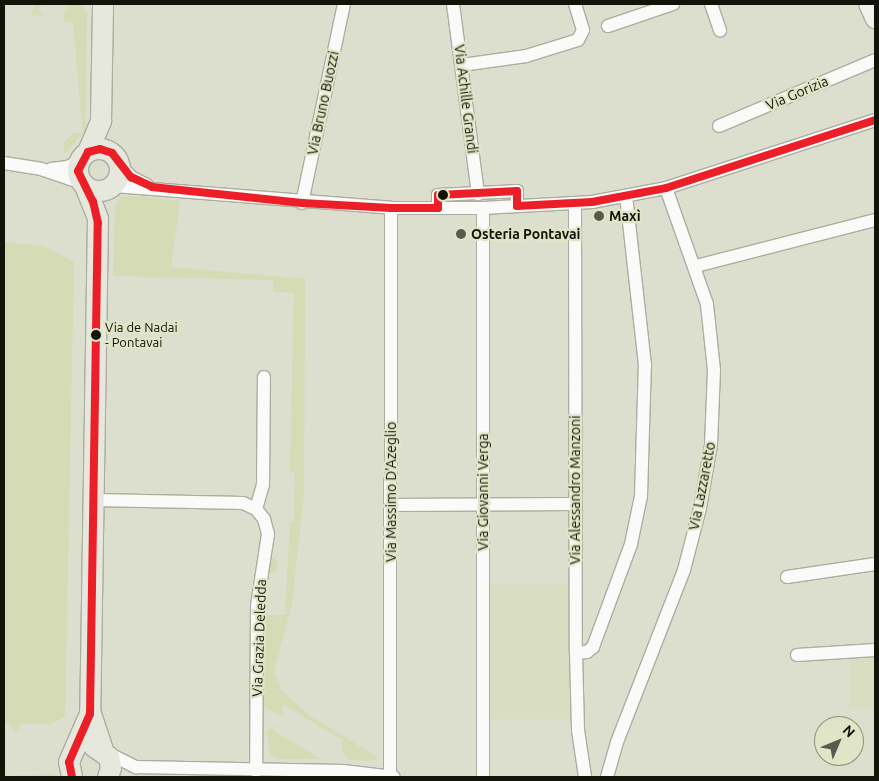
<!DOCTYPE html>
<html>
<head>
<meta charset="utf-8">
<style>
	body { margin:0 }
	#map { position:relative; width:879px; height:781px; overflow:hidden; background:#dcdece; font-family:Ubuntu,sans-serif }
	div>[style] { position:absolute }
	.built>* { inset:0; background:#d9ddc1; transform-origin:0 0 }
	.green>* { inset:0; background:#d5dbb5 }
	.roads { filter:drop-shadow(1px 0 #acada1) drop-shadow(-1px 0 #acada1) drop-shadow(0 1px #acada1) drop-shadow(0 -1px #acada1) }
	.street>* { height:12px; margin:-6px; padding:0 6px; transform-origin:6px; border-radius:6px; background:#fafaf8 }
	.secondary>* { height:18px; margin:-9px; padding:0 9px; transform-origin:9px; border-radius:9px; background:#f0f1ec }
	.primary>* { height:20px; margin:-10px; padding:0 10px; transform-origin:10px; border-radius:10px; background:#e6e8de }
	.primary>.ring { margin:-10px; padding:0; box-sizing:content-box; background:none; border:20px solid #e6e8de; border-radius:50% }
	.bus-1>* { height:8px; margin:-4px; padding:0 4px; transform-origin:4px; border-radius:4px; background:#ec1f29 }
	.dots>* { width:14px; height:14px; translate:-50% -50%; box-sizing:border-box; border:2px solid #e0e5c7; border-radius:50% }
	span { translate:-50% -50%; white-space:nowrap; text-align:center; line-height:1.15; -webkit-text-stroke:4.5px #e0e5c7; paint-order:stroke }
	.bus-label { font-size:13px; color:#121309 }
	.left { translate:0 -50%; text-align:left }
	.street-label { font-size:14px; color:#121309 }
	.poi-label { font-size:14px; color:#121309; font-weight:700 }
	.frame { position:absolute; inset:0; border:5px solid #121309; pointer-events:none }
	.north { position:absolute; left:814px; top:716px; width:50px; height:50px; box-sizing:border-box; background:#e0e5c7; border:1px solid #8e917b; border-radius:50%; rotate:45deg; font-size:14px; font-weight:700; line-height:20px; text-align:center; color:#121309 }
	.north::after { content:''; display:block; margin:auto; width:18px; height:22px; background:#595a4e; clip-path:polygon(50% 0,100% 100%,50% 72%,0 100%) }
</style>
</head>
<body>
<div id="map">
	<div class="built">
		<i style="left:489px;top:584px;width:81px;height:135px"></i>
		<i style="left:875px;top:655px;width:53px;height:26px;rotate:90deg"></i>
	</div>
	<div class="green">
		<i style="clip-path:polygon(34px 4px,42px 4px,38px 9px,43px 16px,32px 15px)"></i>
		<i style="clip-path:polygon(69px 4px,80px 4px,87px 11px,85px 131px,65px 154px,63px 143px,73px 133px,83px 133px,73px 22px,64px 22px,64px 12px)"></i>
		<i style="clip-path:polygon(132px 196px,180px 201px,171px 267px,305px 279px,304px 493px,292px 604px,274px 671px,282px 691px,309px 715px,379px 758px,369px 761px,349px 760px,342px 750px,342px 740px,283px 704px,283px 716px,264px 707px,266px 599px,266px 584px,270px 560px,273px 557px,278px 560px,276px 573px,268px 573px,268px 615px,285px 615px,290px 523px,294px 522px,295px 473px,290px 472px,294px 293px,273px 292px,273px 280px,113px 276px,115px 206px,121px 197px)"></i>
		<i style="clip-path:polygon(4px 242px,43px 246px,74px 262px,65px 717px,50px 724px,21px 724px,16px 732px,6px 722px,4px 724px)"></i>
		<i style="clip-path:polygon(278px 724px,273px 730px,320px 759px,280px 759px,270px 755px,267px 731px)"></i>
		<i style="clip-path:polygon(54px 774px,55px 777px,4px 777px,4px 776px)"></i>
	</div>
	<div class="roads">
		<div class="street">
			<i style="left:453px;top:4px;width:192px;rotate:82.5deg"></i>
			<i style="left:711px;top:4px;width:28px;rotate:71deg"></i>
			<i style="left:608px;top:26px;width:69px;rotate:-18.7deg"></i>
			<i style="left:462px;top:65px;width:65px;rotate:-8deg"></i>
			<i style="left:526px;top:56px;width:54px;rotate:-17.1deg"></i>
			<i style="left:578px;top:40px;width:11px;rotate:-63deg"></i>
			<i style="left:583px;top:30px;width:27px;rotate:-107deg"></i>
			<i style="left:719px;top:126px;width:169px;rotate:-22.9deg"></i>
			<i style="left:4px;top:163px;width:37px;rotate:9deg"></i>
			<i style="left:41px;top:169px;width:43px;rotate:18.9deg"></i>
			<i style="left:120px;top:165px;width:16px;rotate:47deg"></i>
			<i style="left:131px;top:177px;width:18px;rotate:27deg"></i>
			<i style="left:51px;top:169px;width:17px;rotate:-7deg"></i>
			<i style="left:68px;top:167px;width:16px;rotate:-30deg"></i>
			<i style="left:114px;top:186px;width:278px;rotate:4.5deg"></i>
			<i style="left:391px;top:208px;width:92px"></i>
			<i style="left:483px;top:208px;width:109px;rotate:-3.2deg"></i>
			<i style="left:592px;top:202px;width:75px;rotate:-10.7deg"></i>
			<i style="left:666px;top:188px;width:220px;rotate:-18deg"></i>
			<i style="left:302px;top:203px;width:203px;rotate:-78.1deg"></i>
			<i style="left:575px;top:203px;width:450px;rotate:89.9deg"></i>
			<i style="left:576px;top:653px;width:77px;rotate:88.5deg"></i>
			<i style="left:578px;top:730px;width:48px;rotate:81.5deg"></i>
			<i style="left:438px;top:208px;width:13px;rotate:-90deg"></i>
			<i style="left:438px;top:195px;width:79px;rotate:-2.9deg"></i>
			<i style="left:517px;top:191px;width:15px;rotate:90deg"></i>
			<i style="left:483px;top:208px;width:569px;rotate:90deg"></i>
			<i style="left:696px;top:266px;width:185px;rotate:-14.4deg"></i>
			<i style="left:95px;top:500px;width:148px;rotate:1.2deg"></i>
			<i style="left:243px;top:503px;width:14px;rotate:25deg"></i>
			<i style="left:256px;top:509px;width:13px;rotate:51deg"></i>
			<i style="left:264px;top:519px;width:16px;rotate:75deg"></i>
			<i style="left:268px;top:534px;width:73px;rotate:98.7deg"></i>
			<i style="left:257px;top:606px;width:165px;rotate:90.3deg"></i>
			<i style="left:391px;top:505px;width:184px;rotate:-0.3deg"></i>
			<i style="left:256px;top:509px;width:25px;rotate:-74deg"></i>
			<i style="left:263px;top:485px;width:108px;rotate:-89.5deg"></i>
			<i style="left:787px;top:577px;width:89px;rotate:-8.4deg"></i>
			<i style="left:576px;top:653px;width:11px;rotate:-5deg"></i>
			<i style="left:587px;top:652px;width:8px;rotate:-40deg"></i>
			<i style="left:593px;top:647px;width:110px;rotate:-69.7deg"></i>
			<i style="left:631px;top:544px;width:49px;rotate:-78.2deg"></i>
			<i style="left:641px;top:496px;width:131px;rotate:-88.3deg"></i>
			<i style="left:645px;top:365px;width:170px;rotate:-96.4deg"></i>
			<i style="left:797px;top:655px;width:78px;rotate:-3.7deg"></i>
			<i style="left:106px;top:752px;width:34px;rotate:27deg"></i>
			<i style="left:136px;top:767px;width:207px;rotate:1.1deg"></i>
			<i style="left:343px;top:771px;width:51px;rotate:6.7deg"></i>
			<i style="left:390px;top:776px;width:568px;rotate:-89.9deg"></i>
			<i style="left:607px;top:777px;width:36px;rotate:-74deg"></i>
			<i style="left:617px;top:742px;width:185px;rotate:-68.7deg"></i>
			<i style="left:684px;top:570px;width:64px;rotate:-75.5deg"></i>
			<i style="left:700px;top:508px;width:64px;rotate:-80.1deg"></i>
			<i style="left:711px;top:445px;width:75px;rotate:-87.7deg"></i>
			<i style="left:714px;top:370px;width:66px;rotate:-96.1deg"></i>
			<i style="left:707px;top:304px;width:123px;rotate:-109.5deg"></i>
		</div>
		<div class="secondary">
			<i style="left:868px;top:4px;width:17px;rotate:65deg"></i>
		</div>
		<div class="primary">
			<i class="ring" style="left:78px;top:149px;width:22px;height:22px"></i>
			<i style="left:88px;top:152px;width:34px;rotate:-67deg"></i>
			<i style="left:101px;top:121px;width:117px;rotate:-89deg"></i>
			<i style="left:85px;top:186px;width:35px;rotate:68deg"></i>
			<i style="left:98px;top:219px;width:492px;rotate:90.9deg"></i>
			<i style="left:90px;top:711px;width:41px;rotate:71.6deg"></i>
			<i style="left:93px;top:746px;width:19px;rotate:35deg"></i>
			<i style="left:109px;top:757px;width:11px;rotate:80deg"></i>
			<i style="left:111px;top:768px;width:9px;rotate:108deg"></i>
			<i style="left:72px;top:777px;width:15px;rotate:-101deg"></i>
			<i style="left:69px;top:762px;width:52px;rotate:-66.4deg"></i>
		</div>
	</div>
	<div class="bus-1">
		<i style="left:72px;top:777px;width:15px;rotate:-101deg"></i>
		<i style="left:69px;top:762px;width:52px;rotate:-66.4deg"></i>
		<i style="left:90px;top:714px;width:491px;rotate:-89.1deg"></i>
		<i style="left:98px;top:223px;width:22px;rotate:-103deg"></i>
		<i style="left:93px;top:202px;width:34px;rotate:-116deg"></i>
		<i style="left:78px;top:171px;width:21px;rotate:-62deg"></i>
		<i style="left:88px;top:152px;width:12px;rotate:-14deg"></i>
		<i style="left:100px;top:149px;width:13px;rotate:18deg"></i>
		<i style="left:112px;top:153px;width:31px;rotate:52deg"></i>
		<i style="left:131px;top:177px;width:23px;rotate:25deg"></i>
		<i style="left:152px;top:187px;width:151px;rotate:6.1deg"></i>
		<i style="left:302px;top:203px;width:89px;rotate:3.2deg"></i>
		<i style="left:391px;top:208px;width:47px"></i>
		<i style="left:438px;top:208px;width:13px;rotate:-90deg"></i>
		<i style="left:438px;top:195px;width:79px;rotate:-2.9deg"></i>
		<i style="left:517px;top:191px;width:15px;rotate:90deg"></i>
		<i style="left:517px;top:206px;width:75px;rotate:-3.1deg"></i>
		<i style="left:592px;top:202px;width:75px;rotate:-10.7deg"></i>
		<i style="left:666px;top:188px;width:220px;rotate:-18deg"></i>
	</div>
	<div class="dots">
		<i style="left:443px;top:195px;background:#121309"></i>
		<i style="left:599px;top:216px;background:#595a4e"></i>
		<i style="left:461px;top:234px;background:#595a4e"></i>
		<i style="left:96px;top:335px;background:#121309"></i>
	</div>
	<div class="bus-label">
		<span class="left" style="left:105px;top:335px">Via de Nadai<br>- Pontavai</span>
	</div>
	<div class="street-label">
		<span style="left:797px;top:93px;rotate:-23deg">Via Gorizia</span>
		<span style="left:466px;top:99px;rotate:83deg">Via Achille Grandi</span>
		<span style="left:323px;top:103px;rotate:-78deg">Via Bruno Buozzi</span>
		<span style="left:702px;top:486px;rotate:-79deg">Via Lazzaretto</span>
		<span style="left:575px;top:490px;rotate:-90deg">Via Alessandro Manzoni</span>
		<span style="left:391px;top:492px;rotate:-90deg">Via Massimo D'Azeglio</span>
		<span style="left:483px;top:492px;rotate:-90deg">Via Giovanni Verga</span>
		<span style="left:259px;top:638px;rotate:-88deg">Via Grazia Deledda</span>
	</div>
	<div class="poi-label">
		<span class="left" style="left:609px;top:216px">Maxì</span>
		<span class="left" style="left:471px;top:234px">Osteria Pontavai</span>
	</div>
	<div class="frame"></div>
	<div class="north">N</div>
</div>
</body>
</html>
